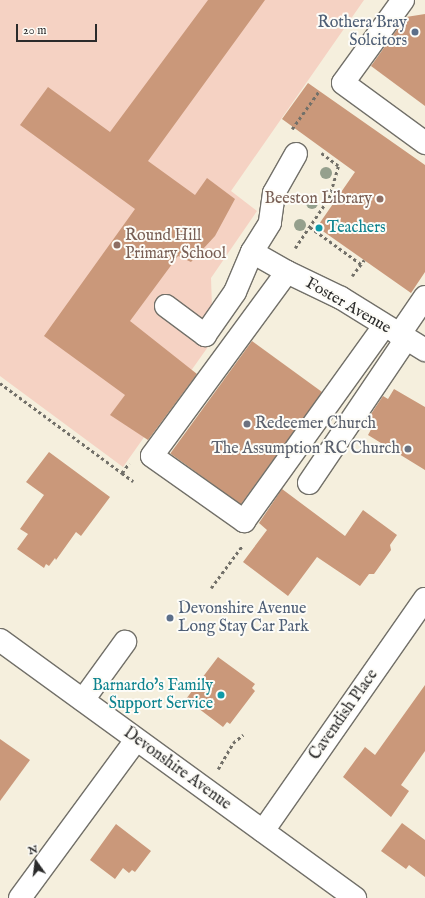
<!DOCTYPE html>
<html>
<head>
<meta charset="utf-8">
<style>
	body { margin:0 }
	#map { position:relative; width:425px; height:898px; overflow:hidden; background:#f5efdd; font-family:"IM FELL English",serif }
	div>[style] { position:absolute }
	.built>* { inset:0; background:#f5d2c3 }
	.building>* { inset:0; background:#ca987a; transform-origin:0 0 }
	.path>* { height:2.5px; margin-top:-1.25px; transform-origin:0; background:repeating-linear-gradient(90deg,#727069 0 3px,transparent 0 6px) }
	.roads { filter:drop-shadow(1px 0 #727069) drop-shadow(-1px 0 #727069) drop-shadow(0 1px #727069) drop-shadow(0 -1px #727069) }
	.minor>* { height:22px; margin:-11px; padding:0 11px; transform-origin:11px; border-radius:11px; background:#fff }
	.trees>* { width:12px; height:12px; margin:-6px; border-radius:50%; background:#95a08d }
	.dots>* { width:11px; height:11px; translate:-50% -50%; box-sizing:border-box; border:2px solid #fdfcf7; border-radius:50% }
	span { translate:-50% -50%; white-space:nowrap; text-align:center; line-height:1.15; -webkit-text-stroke:4px #fdfcf7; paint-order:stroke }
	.service-label { font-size:16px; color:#4e5e75 }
	.right { translate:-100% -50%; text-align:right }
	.left { translate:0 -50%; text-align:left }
	.education-label { font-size:16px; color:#785e54 }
	.culture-label { font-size:16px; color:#0d838f }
	.street-label { font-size:16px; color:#2b2b2b }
	.worship-label { font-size:16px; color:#5b616d }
	.north { position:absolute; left:16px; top:842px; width:40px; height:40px; -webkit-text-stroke:3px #fdfcf7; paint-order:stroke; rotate:346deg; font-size:11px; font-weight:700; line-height:16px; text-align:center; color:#2b2b2b }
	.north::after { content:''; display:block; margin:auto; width:14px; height:18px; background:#2b2b2b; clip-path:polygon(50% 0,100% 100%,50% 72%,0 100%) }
	.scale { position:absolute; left:16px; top:24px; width:81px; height:18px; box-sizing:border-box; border:2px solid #2b2b2b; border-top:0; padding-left:5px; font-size:12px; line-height:14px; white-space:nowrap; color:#2b2b2b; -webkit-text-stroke:3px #fdfcf7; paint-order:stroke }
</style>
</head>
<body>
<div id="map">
	<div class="built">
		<i style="clip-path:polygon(0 0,364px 0,231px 191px,257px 211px,211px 278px,212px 307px,222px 327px,123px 467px,0 376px)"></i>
	</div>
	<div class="building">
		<i style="clip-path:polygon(208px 0,265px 0,148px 161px,195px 195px,207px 178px,235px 199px,215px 236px,191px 262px,178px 256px,130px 321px,197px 374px,148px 440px,110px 415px,125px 395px,44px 336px,135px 209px,20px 125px,48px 87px,110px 132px)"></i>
		<i style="clip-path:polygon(425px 14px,425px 106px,371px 66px,406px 17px)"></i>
		<i style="clip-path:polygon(308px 83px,425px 165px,425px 272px,411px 293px,317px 227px,355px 172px,282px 119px)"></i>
		<i style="left:252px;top:341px;width:87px;height:139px;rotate:36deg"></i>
		<i style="clip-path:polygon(394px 389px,425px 407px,425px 470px,368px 435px,374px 424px,367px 420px,383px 396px,388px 399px)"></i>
		<i style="clip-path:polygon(49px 452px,110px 497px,81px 536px,76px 532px,56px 560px,55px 558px,49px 566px,46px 564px,44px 568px,17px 549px,28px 534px,20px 529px,44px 495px,26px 482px)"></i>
		<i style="clip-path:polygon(282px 489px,345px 536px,363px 510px,397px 535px,390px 545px,391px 550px,374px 574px,369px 574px,360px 586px,317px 557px,288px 596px,243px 562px,267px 530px,259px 523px)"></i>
		<i style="clip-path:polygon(218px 657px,255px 684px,252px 688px,255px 691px,230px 724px,227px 722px,223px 727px,186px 699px)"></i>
		<i style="clip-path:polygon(425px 685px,425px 751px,401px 785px,409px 791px,391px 817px,343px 777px,365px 747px,375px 755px)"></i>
		<i style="clip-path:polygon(0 739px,30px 760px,0 801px)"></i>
		<i style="clip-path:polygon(402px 823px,425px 840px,425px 877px,409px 865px,406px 869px,381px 851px)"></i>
		<i style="clip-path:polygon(116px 824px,151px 851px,135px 872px,132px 870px,129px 873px,123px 868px,115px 879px,90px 860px)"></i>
	</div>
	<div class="path">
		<i style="left:292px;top:129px;width:47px;rotate:-54.6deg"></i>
		<i style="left:310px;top:227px;width:63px;rotate:36deg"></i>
		<i style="left:295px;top:248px;width:60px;rotate:-55.8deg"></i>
		<i style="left:329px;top:198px;width:33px;rotate:-74deg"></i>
		<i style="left:338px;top:166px;width:21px;rotate:-143deg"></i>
		<i style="left:352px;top:276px;width:20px;rotate:-53deg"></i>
		<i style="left:0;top:383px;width:152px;rotate:36.4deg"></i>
		<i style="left:122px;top:473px;width:12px;rotate:-55deg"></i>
		<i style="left:122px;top:473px;width:14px;rotate:36deg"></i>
		<i style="left:211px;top:588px;width:52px;rotate:-53.6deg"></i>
		<i style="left:218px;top:769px;width:30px;rotate:-60deg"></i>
		<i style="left:233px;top:743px;width:13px;rotate:-39deg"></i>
	</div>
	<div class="roads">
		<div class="minor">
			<i style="left:403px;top:0;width:102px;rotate:125.9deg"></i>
			<i style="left:343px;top:83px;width:102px;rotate:36.2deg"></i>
			<i style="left:296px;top:154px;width:45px;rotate:119.4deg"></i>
			<i style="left:274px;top:193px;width:30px;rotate:98deg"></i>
			<i style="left:270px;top:223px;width:34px;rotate:122deg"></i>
			<i style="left:252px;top:252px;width:40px;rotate:29.7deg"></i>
			<i style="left:287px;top:272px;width:60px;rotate:25.7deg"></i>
			<i style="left:341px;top:298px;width:99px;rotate:31.8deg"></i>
			<i style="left:287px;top:272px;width:228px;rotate:126.3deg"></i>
			<i style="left:152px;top:456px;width:113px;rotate:35.2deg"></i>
			<i style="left:244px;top:521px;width:240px;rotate:-54.3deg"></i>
			<i style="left:166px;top:306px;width:49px;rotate:36.6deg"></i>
			<i style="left:205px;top:335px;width:52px;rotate:-55.1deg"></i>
			<i style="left:235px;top:292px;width:43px;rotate:-67deg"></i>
			<i style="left:399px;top:335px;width:46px;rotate:-55.6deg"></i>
			<i style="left:309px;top:483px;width:174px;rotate:-56deg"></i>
			<i style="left:0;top:640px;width:439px;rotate:36deg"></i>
			<i style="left:83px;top:700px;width:72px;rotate:-54.1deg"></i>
			<i style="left:263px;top:831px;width:283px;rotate:-55.1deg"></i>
			<i style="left:20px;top:898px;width:196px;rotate:-53.7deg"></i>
		</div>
	</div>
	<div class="trees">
		<i style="left:326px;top:173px"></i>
		<i style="left:312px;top:203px"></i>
		<i style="left:300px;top:225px"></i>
	</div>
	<div class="dots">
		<i style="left:415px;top:32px;background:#5c6f8a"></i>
		<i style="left:380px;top:199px;background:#8d6e63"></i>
		<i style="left:319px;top:228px;background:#0f9aa8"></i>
		<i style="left:117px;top:245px;background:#8d6e63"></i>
		<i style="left:247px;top:424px;background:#6b7280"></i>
		<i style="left:408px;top:449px;background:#6b7280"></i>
		<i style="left:170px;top:618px;background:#5c6f8a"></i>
		<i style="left:221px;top:695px;background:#0f9aa8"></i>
	</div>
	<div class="service-label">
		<span class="right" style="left:407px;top:32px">Rothera Bray<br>Solcitors</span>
		<span class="left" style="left:178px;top:618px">Devonshire Avenue<br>Long Stay Car Park</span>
	</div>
	<div class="education-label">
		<span class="right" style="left:372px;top:199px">Beeston Library</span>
		<span class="left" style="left:125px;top:245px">Round Hill<br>Primary School</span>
	</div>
	<div class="culture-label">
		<span class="left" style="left:327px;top:228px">Teachers</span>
		<span class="right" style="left:213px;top:695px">Barnardo's Family<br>Support Service</span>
	</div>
	<div class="street-label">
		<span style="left:348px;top:306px;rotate:30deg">Foster Avenue</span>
		<span style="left:344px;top:715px;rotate:-55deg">Cavendish Place</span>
		<span style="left:177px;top:769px;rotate:36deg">Devonshire Avenue</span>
	</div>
	<div class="worship-label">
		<span class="left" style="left:255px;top:424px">Redeemer Church</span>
		<span class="right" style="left:400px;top:449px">The Assumption RC Church</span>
	</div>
	<div class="north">N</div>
	<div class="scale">20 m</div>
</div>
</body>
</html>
